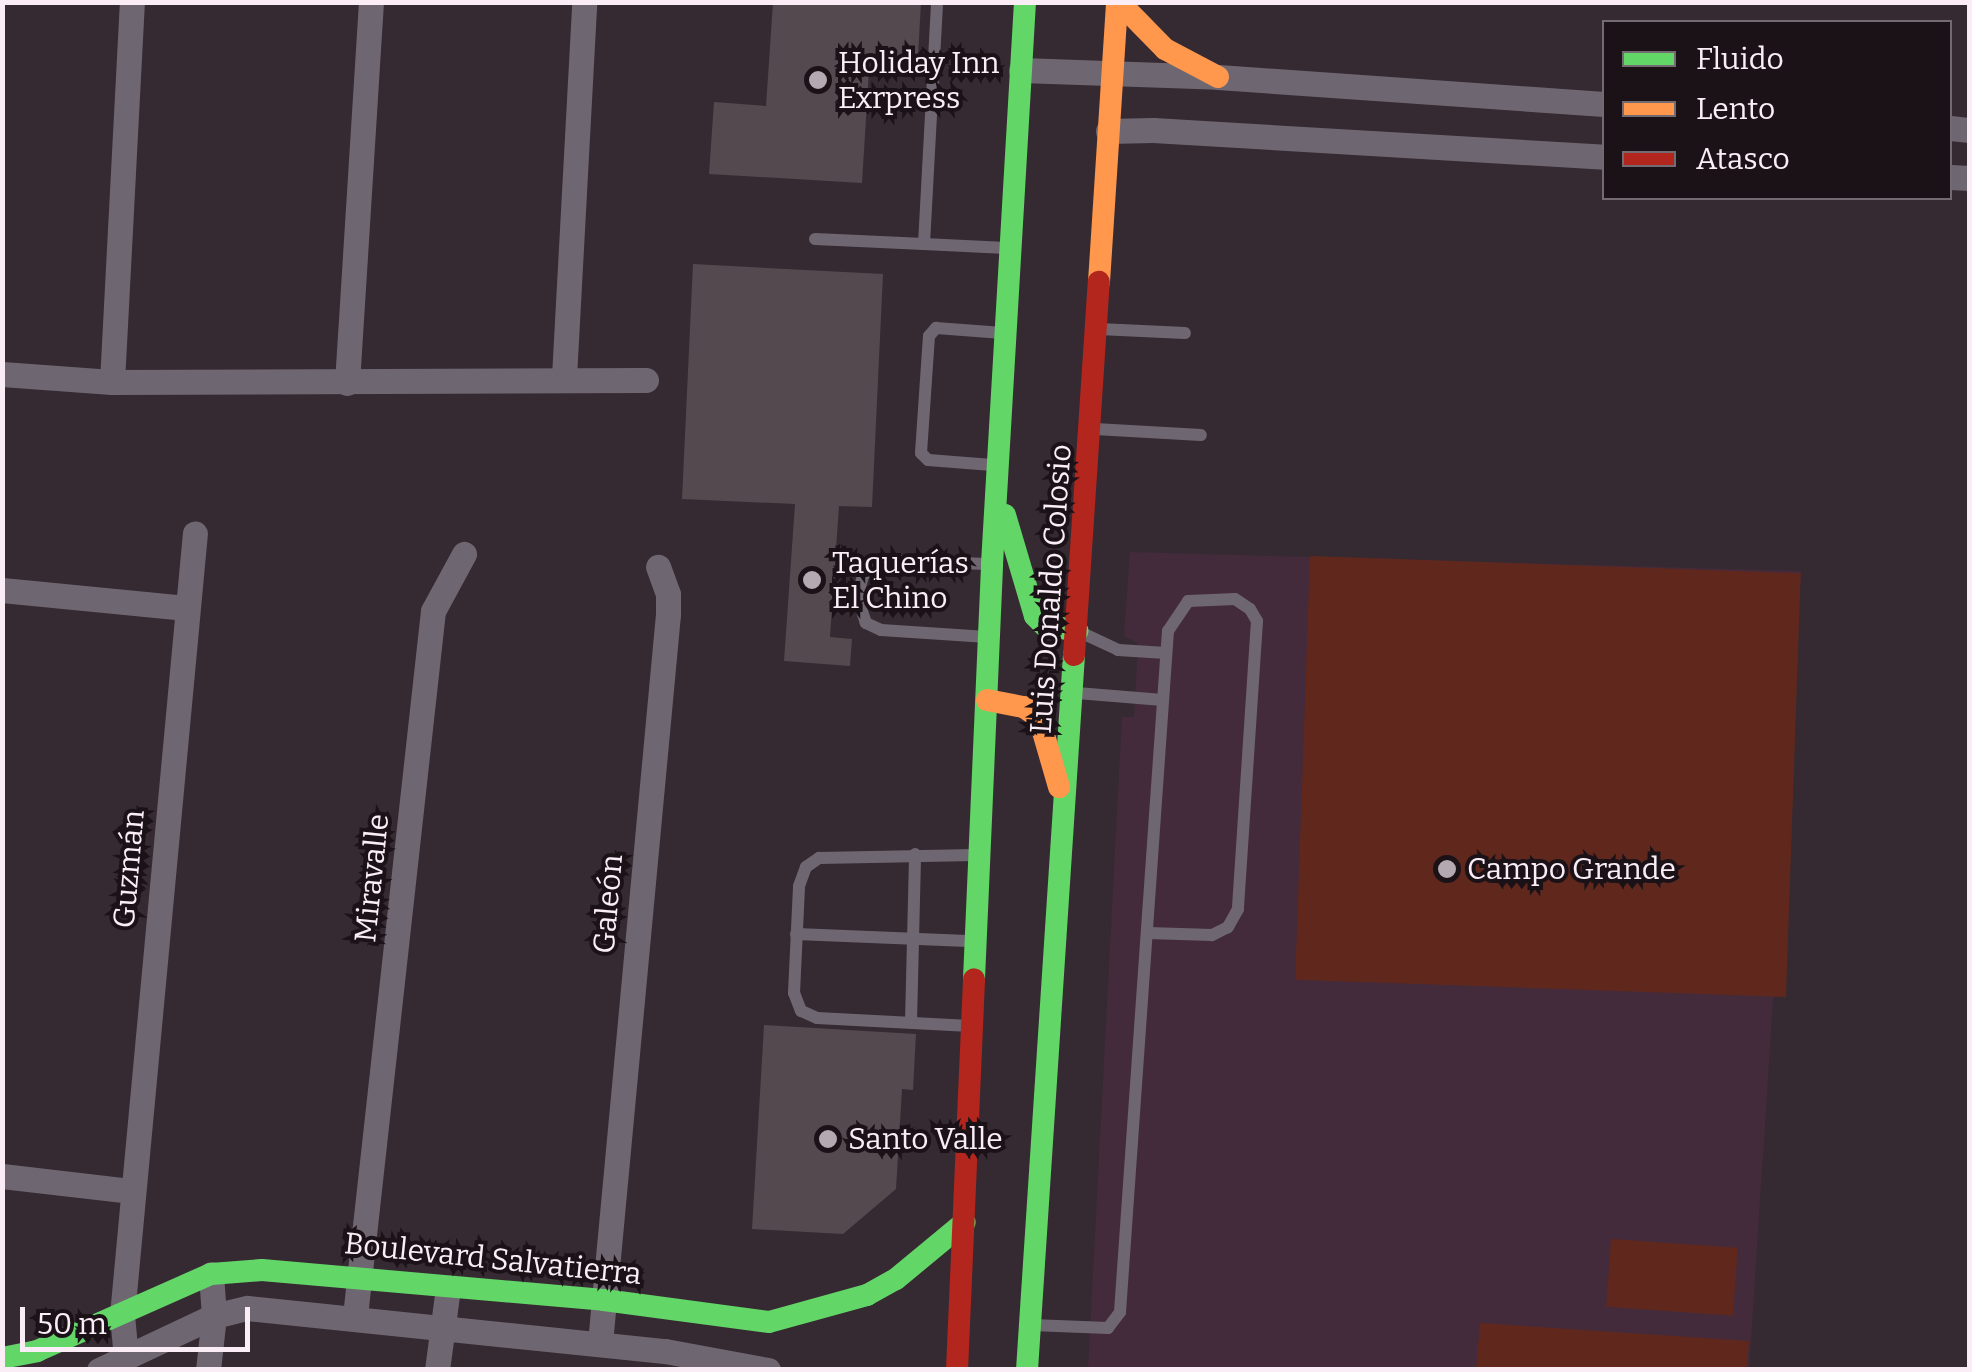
<!DOCTYPE html>
<html>
<head>
<meta charset="utf-8">
<style>
	body { margin:0 }
	#map { position:relative; width:1972px; height:1372px; overflow:hidden; background:#362a32; font-family:Bitter,serif }
	div>[style] { position:absolute }
	.built>* { inset:0; background:#432b3c }
	.green>* { inset:0; background:#60281d; transform-origin:0 0 }
	.building>* { inset:0; background:#54494e }
	.lane>* { height:12px; margin:-6px; padding:0 6px; transform-origin:6px; border-radius:6px; background:#6e6772 }
	.street>* { height:25px; margin:-12.5px; padding:0 12.5px; transform-origin:12.5px; border-radius:12.5px; background:#6e6772 }
	.fast>* { height:22px; margin:-11px; padding:0 11px; transform-origin:11px; border-radius:11px; background:#63d668 }
	.slow>* { height:22px; margin:-11px; padding:0 11px; transform-origin:11px; border-radius:11px; background:#ff974d }
	.jam>* { height:22px; margin:-11px; padding:0 11px; transform-origin:11px; border-radius:11px; background:#b3261e }
	.dots>* { width:28px; height:28px; translate:-50% -50%; box-sizing:border-box; border:5px solid #1b1218; border-radius:50% }
	span { translate:-50% -50%; white-space:nowrap; text-align:center; line-height:1.15; -webkit-text-stroke:8px #1b1218; paint-order:stroke }
	.poi-label { font-size:30px; color:#faedf6 }
	.left { translate:0 -50%; text-align:left }
	.street-label { font-size:30px; color:#faedf6 }
	.frame { position:absolute; inset:0; border:5px solid #faedf6; pointer-events:none }
	.legend { position:absolute; left:1602px; top:20px; width:350px; height:180px; box-sizing:border-box; background:#1b1218; border:2px solid #746a71; margin:0; padding:12px 18px; list-style:none; font-size:30px; color:#faedf6 }
	.legend li { display:flex; align-items:center; gap:20px; height:50px }
	.legend b { width:50px; border:2px solid #746a71 }
	.scale { position:absolute; left:20px; top:1307px; width:230px; height:45px; box-sizing:border-box; border:5px solid #faedf6; border-top:0; padding-left:12px; font-size:30px; line-height:35px; white-space:nowrap; color:#faedf6; -webkit-text-stroke:8px #1b1218; paint-order:stroke }
</style>
</head>
<body>
<div id="map">
	<div class="built">
		<i style="clip-path:polygon(1130px 552px,1801px 571px,1749px 1369px,1088px 1370px,1122px 717px,1134px 717px,1138px 643px,1124px 636px)"></i>
	</div>
	<div class="green">
		<i style="left:1310px;top:556px;width:491px;height:424px;rotate:2deg"></i>
		<i style="left:1611px;top:1239px;width:127px;height:68px;rotate:4deg"></i>
		<i style="clip-path:polygon(1480px 1323px,1749px 1341px,1747px 1369px,1476px 1369px)"></i>
	</div>
	<div class="building">
		<i style="clip-path:polygon(773px 2px,921px 2px,918px 57px,870px 54px,862px 183px,709px 174px,714px 102px,766px 106px)"></i>
		<i style="clip-path:polygon(693px 264px,883px 274px,872px 507px,839px 506px,830px 637px,852px 639px,850px 666px,784px 661px,795px 504px,682px 499px)"></i>
		<i style="clip-path:polygon(764px 1025px,916px 1034px,913px 1090px,902px 1089px,896px 1189px,843px 1234px,752px 1229px)"></i>
	</div>
	<div class="lane">
		<i style="left:815px;top:239px;width:109px;rotate:2.6deg"></i>
		<i style="left:924px;top:244px;width:242px;rotate:-86.9deg"></i>
		<i style="left:924px;top:244px;width:82px;rotate:2.8deg"></i>
		<i style="left:1099px;top:329px;width:86px;rotate:2.7deg"></i>
		<i style="left:1095px;top:429px;width:106px;rotate:3.2deg"></i>
		<i style="left:992px;top:465px;width:64px;rotate:-175.5deg"></i>
		<i style="left:928px;top:460px;width:10px;rotate:-135deg"></i>
		<i style="left:921px;top:453px;width:117px;rotate:-86.1deg"></i>
		<i style="left:929px;top:336px;width:11px;rotate:-49deg"></i>
		<i style="left:936px;top:328px;width:67px;rotate:4.3deg"></i>
		<i style="left:1082px;top:633px;width:40px;rotate:25deg"></i>
		<i style="left:1118px;top:650px;width:48px;rotate:3.6deg"></i>
		<i style="left:987px;top:637px;width:106px;rotate:-176.2deg"></i>
		<i style="left:881px;top:630px;width:17px;rotate:-155deg"></i>
		<i style="left:866px;top:623px;width:28px;rotate:-109deg"></i>
		<i style="left:857px;top:597px;width:22px;rotate:-74deg"></i>
		<i style="left:863px;top:576px;width:13px;rotate:-51deg"></i>
		<i style="left:871px;top:566px;width:19px;rotate:-16deg"></i>
		<i style="left:889px;top:561px;width:101px;rotate:1.7deg"></i>
		<i style="left:1077px;top:693px;width:86px;rotate:4.7deg"></i>
		<i style="left:796px;top:934px;width:178px;rotate:2.3deg"></i>
		<i style="left:911px;top:1022px;width:168px;rotate:-88.6deg"></i>
		<i style="left:970px;top:1026px;width:153px;rotate:-177deg"></i>
		<i style="left:817px;top:1018px;width:17px;rotate:-156deg"></i>
		<i style="left:801px;top:1011px;width:19px;rotate:-111deg"></i>
		<i style="left:794px;top:993px;width:107px;rotate:-87.3deg"></i>
		<i style="left:799px;top:886px;width:20px;rotate:-70deg"></i>
		<i style="left:806px;top:867px;width:16px;rotate:-35deg"></i>
		<i style="left:819px;top:858px;width:156px;rotate:-1.1deg"></i>
		<i style="left:1032px;top:1325px;width:76px;rotate:2.3deg"></i>
		<i style="left:1108px;top:1328px;width:20px;rotate:-53deg"></i>
		<i style="left:1120px;top:1312px;width:683px;rotate:-85.97deg"></i>
		<i style="left:1168px;top:631px;width:36px;rotate:-56deg"></i>
		<i style="left:1188px;top:601px;width:47px;rotate:-2.4deg"></i>
		<i style="left:1235px;top:599px;width:18px;rotate:34deg"></i>
		<i style="left:1250px;top:609px;width:14px;rotate:60deg"></i>
		<i style="left:1257px;top:621px;width:289px;rotate:93.8deg"></i>
		<i style="left:1238px;top:909px;width:21px;rotate:119deg"></i>
		<i style="left:1228px;top:927px;width:18px;rotate:153deg"></i>
		<i style="left:1212px;top:935px;width:64px;rotate:-178.2deg"></i>
	</div>
	<div class="street">
		<i style="left:1021px;top:70px;width:197px;rotate:2deg"></i>
		<i style="left:1218px;top:77px;width:387px;rotate:4deg"></i>
		<i style="left:1950px;top:128px;width:20px;rotate:6deg"></i>
		<i style="left:1108px;top:131px;width:45px;rotate:-1.3deg"></i>
		<i style="left:1153px;top:130px;width:452px;rotate:3.4deg"></i>
		<i style="left:1950px;top:177px;width:20px;rotate:3deg"></i>
		<i style="left:2px;top:374px;width:110px;rotate:4.2deg"></i>
		<i style="left:112px;top:382px;width:534px;rotate:-0.21deg"></i>
		<i style="left:564px;top:377px;width:376px;rotate:-86.9deg"></i>
		<i style="left:112px;top:382px;width:381px;rotate:-87deg"></i>
		<i style="left:347px;top:383px;width:382px;rotate:-86.4deg"></i>
		<i style="left:2px;top:590px;width:185px;rotate:5.6deg"></i>
		<i style="left:2px;top:1176px;width:131px;rotate:6.6deg"></i>
		<i style="left:355px;top:1316px;width:709px;rotate:-83.69deg"></i>
		<i style="left:433px;top:611px;width:65px;rotate:-61.5deg"></i>
		<i style="left:600px;top:1343px;width:732px;rotate:-84.67deg"></i>
		<i style="left:668px;top:614px;width:20px;rotate:-90deg"></i>
		<i style="left:668px;top:594px;width:29px;rotate:-110deg"></i>
		<i style="left:126px;top:1358px;width:43px;rotate:-95.3deg"></i>
		<i style="left:122px;top:1315px;width:785px;rotate:-84.67deg"></i>
		<i style="left:99px;top:1370px;width:127px;rotate:-25.2deg"></i>
		<i style="left:214px;top:1316px;width:34px;rotate:-14deg"></i>
		<i style="left:247px;top:1308px;width:420px;rotate:5.9deg"></i>
		<i style="left:665px;top:1351px;width:105px;rotate:10.5deg"></i>
		<i style="left:208px;top:1370px;width:54px;rotate:-83.7deg"></i>
		<i style="left:214px;top:1316px;width:42px;rotate:-94.1deg"></i>
		<i style="left:437px;top:1370px;width:83px;rotate:-82.4deg"></i>
	</div>
	<div class="fast">
		<i style="left:1005px;top:515px;width:105px;rotate:73.5deg"></i>
		<i style="left:1035px;top:616px;width:13px;rotate:45deg"></i>
		<i style="left:1044px;top:625px;width:34px;rotate:10deg"></i>
		<i style="left:974px;top:979px;width:415px;rotate:-87.5deg"></i>
		<i style="left:992px;top:564px;width:563px;rotate:-86.64deg"></i>
		<i style="left:2px;top:1358px;width:36px;rotate:-11deg"></i>
		<i style="left:37px;top:1351px;width:190px;rotate:-23.9deg"></i>
		<i style="left:211px;top:1274px;width:51px;rotate:-4.5deg"></i>
		<i style="left:262px;top:1270px;width:343px;rotate:5deg"></i>
		<i style="left:604px;top:1300px;width:166px;rotate:7.6deg"></i>
		<i style="left:769px;top:1322px;width:102px;rotate:-15.4deg"></i>
		<i style="left:867px;top:1295px;width:33px;rotate:-29deg"></i>
		<i style="left:896px;top:1279px;width:89px;rotate:-39.6deg"></i>
		<i style="left:1027px;top:1370px;width:717px;rotate:-86.24deg"></i>
	</div>
	<div class="slow">
		<i style="left:1119px;top:2px;width:66px;rotate:45.6deg"></i>
		<i style="left:1165px;top:49px;width:60px;rotate:27.8deg"></i>
		<i style="left:1099px;top:282px;width:281px;rotate:-86.3deg"></i>
		<i style="left:987px;top:700px;width:38px;rotate:11deg"></i>
		<i style="left:1024px;top:707px;width:19px;rotate:36deg"></i>
		<i style="left:1039px;top:718px;width:72px;rotate:73.8deg"></i>
	</div>
	<div class="jam">
		<i style="left:1074px;top:655px;width:374px;rotate:-86.2deg"></i>
		<i style="left:957px;top:1370px;width:391px;rotate:-87.5deg"></i>
	</div>
	<div class="dots">
		<i style="left:818px;top:80px;background:#b5a9b1"></i>
		<i style="left:812px;top:580px;background:#b5a9b1"></i>
		<i style="left:1447px;top:869px;background:#b5a9b1"></i>
		<i style="left:828px;top:1139px;background:#b5a9b1"></i>
	</div>
	<div class="poi-label">
		<span class="left" style="left:838px;top:80px">Holiday Inn<br>Exrpress</span>
		<span class="left" style="left:832px;top:580px">Taquerías<br>El Chino</span>
		<span class="left" style="left:1467px;top:869px">Campo Grande</span>
		<span class="left" style="left:848px;top:1139px">Santo Valle</span>
	</div>
	<div class="street-label">
		<span style="left:1051px;top:589px;rotate:-86deg">Luis Donaldo Colosio</span>
		<span style="left:129px;top:869px;rotate:-85deg">Guzmán</span>
		<span style="left:372px;top:878px;rotate:-84deg">Miravalle</span>
		<span style="left:608px;top:904px;rotate:-85deg">Galeón</span>
		<span style="left:493px;top:1259px;rotate:6deg">Boulevard Salvatierra</span>
	</div>
	<div class="frame"></div>
	<ul class="legend">
	<li><b style="height:12px;background:#63d668"></b>Fluido</li>
	<li><b style="height:12px;background:#ff974d"></b>Lento</li>
	<li><b style="height:12px;background:#b3261e"></b>Atasco</li>
	</ul>
	<div class="scale">50 m</div>
</div>
</body>
</html>
